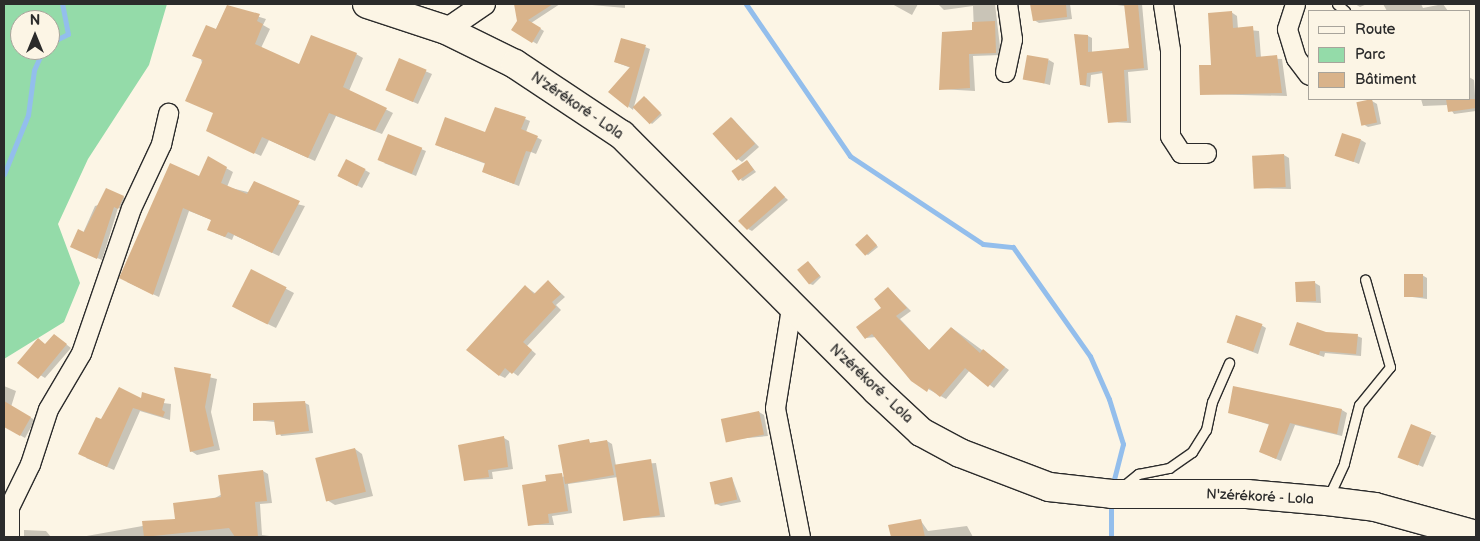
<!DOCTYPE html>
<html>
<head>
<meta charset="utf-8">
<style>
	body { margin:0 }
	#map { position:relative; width:1480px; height:541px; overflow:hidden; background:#fcf5e5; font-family:"Balsamiq Sans",sans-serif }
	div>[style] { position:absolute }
	.green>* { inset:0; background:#94dba9 }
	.shadow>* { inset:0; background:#0003 }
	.stream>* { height:5px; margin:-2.5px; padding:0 2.5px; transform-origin:2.5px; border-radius:2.5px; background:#93beec }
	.building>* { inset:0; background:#d9b38a; transform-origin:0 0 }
	.roads { filter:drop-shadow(1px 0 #2b2b2b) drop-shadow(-1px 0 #2b2b2b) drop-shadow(0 1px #2b2b2b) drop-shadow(0 -1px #2b2b2b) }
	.service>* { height:9px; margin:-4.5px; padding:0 4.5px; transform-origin:4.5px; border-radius:4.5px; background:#fcf5e5 }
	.minor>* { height:19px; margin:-9.5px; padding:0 9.5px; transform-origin:9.5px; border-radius:9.5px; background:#fcf5e5 }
	.tertiary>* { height:22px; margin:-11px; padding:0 11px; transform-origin:11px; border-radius:11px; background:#fcf5e5 }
	.trunk>* { height:28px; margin:-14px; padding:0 14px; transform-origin:14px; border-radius:14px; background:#fcf5e5 }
	span { translate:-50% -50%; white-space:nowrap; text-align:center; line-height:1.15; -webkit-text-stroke:4px #fcf5e5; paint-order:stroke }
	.street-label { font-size:14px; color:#2b2b2b }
	.frame { position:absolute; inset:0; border:5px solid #2b2b2b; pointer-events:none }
	.legend { position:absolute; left:1308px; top:10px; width:162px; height:90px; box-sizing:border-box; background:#fcf5e5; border:1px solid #a8a49b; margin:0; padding:6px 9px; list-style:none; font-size:15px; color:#2b2b2b }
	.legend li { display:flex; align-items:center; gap:10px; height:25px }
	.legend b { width:25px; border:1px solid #a8a49b }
	.north { position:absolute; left:10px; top:10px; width:50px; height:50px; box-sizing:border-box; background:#fcf5e5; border:1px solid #a8a49b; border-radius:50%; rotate:0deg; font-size:14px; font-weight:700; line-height:20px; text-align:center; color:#2b2b2b }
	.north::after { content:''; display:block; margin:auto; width:18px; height:22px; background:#2b2b2b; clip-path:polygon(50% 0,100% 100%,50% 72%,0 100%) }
</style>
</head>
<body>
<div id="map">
	<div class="green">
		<i style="clip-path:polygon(evenodd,4px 4px,167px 4px,149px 65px,88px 159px,58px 224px,80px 283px,64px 322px,4px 359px,4px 4px,20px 20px,50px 20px,50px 50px,20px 50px,20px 20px)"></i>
	</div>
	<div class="shadow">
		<i style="clip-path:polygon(515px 4px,560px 4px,531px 23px,544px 31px,537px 44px,513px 30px,518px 21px)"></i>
		<i style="clip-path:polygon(625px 4px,625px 8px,592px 5px,592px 4px)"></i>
		<i style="clip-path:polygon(892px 4px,918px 4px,912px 15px)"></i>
		<i style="clip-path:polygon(938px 4px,995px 4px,1001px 55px,973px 56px,975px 91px,940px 89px,974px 32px,973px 6px,944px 10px)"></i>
		<i style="clip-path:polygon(1033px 4px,1070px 4px,1072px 19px,1039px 23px,1034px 20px)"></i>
		<i style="clip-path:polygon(1109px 4px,1142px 4px,1148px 70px,1128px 72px,1131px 123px,1109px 122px,1103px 73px,1091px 75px,1090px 87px,1081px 85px,1088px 36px,1092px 38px,1092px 53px,1130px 49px,1125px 6px)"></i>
		<i style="clip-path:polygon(1355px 4px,1367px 4px,1360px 7px)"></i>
		<i style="clip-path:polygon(1383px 4px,1421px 4px,1423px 8px,1443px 4px,1448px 11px,1387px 11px)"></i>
		<i style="clip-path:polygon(227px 7px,266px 19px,263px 25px,270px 29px,261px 48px,300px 66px,356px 54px,363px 58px,349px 91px,393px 113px,382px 134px,336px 116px,315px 161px,269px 140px,261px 156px,214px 134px,214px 113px,201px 59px)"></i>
		<i style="clip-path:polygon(1231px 12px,1237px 16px,1238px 29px,1259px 31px,1261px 58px,1282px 59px,1287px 96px,1201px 94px)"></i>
		<i style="clip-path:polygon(645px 47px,650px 49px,633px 110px,610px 92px,631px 68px,615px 62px)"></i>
		<i style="clip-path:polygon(399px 60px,432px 74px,418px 104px,391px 92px)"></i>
		<i style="clip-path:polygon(1049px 60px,1054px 63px,1050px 85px,1024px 78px)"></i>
		<i style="clip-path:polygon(1469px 77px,1474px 80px,1476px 111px,1454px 114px,1448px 105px,1423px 106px,1421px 99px,1469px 99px)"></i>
		<i style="clip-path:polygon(646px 98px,662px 115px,652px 124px,634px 107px)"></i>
		<i style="clip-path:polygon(1372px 101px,1377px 104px,1381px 124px,1368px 127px,1363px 124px)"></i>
		<i style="clip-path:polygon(732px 118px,759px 147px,742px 162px,738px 159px)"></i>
		<i style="clip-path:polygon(525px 119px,530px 121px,526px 132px,542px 140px,536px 154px,531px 152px,519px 186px,488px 174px,486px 164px,441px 147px)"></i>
		<i style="clip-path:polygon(1361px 140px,1366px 143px,1359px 164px,1337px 155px)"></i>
		<i style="clip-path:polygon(421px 149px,426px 151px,416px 176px,384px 163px)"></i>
		<i style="clip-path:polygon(1284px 155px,1289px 158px,1291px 189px,1256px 188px)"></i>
		<i style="clip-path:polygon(208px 158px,233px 172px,227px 187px,305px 206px,279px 256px,234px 235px,232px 240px,215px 233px,212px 220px,189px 211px,159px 297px,127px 282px,200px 178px)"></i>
		<i style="clip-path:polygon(747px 161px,756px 172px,743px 181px,741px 180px)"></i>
		<i style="clip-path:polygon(365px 170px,370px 173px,362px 188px,338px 176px)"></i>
		<i style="clip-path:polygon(775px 188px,788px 200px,752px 231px,748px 229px)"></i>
		<i style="clip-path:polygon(123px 197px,128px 199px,123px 210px,118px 208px,102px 260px,76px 249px,95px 206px)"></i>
		<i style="clip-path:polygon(867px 235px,878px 247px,868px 255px,866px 254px)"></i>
		<i style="clip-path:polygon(810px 264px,821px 277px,813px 285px,810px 284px)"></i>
		<i style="clip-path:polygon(252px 271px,294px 293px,276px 328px,241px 311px)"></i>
		<i style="clip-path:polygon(1422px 275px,1427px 278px,1427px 299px,1405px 296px)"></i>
		<i style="clip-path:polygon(549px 282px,565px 297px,556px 305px,561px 310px,527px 346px,536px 354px,518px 376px,511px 371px,505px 378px,499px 375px,525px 286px,536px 294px)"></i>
		<i style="clip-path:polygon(1315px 283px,1320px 286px,1321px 303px,1298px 302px)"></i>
		<i style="clip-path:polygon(888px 288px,911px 311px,900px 319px,930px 351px,952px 328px,1009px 370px,994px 388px,970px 370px,946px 399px,912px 380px,876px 337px,866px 338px,883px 309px)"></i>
		<i style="clip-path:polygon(1261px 325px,1266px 328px,1258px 354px,1229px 343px)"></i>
		<i style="clip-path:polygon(54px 335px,71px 348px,45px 378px,19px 362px,38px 340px,46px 345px)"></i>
		<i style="clip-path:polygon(1357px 336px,1362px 338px,1361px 356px,1325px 353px,1324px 357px,1295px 347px)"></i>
		<i style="clip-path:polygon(175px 369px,217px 379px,211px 412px,220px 450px,197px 455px,191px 451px)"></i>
		<i style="clip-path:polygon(4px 386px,16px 391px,11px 407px,35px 420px,25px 438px,4px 426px,10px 407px,4px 405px)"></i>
		<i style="clip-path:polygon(141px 400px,171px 404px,170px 420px,140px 411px,114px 470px,86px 458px,102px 421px)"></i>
		<i style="clip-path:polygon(305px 403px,309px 405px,313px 433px,281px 436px,275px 422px,255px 420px)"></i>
		<i style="clip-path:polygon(1342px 410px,1347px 413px,1342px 436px,1295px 425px,1281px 461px,1265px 454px,1270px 425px,1229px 412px)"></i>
		<i style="clip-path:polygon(759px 412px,764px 415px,768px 436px,726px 440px)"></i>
		<i style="clip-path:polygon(1411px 425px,1436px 436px,1423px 467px,1404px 459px)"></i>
		<i style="clip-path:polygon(504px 438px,509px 441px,513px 469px,492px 472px,493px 479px,465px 480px)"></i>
		<i style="clip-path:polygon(607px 441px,612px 444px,616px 466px,656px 463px,665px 517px,626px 519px,618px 477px,568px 484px,572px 513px,552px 516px,554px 525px,529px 525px,548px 482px,565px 476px,559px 446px)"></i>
		<i style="clip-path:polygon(355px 449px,362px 454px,373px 496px,335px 505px,327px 500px)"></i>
		<i style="clip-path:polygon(263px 471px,268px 474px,272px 503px,260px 504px,262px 535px,277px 537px,81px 537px,176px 520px)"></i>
		<i style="clip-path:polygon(732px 478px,741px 502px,721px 506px,716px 504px)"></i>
		<i style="clip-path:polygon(921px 521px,928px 531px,967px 526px,973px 537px,892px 537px,890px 526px)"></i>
		<i style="clip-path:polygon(24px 530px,46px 531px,51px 537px,24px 537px)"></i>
	</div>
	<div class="stream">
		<i style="left:746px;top:4px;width:184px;rotate:55.6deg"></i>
		<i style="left:850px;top:156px;width:159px;rotate:33.5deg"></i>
		<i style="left:983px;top:244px;width:30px;rotate:6deg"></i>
		<i style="left:1013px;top:247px;width:133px;rotate:54.8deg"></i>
		<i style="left:1090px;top:356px;width:47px;rotate:66.2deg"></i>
		<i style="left:1109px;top:399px;width:47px;rotate:72.7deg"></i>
		<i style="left:1123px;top:444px;width:44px;rotate:104.3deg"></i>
		<i style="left:50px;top:43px;width:20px;rotate:-27deg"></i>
		<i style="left:68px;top:34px;width:31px;rotate:-101deg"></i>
		<i style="left:4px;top:174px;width:64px;rotate:-67.9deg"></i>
		<i style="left:28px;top:115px;width:45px;rotate:-82.4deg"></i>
		<i style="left:34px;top:70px;width:22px;rotate:-66deg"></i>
		<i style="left:1111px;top:537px;width:34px;rotate:-90deg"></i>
	</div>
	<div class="building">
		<i style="clip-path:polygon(514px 4px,553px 4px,528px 20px,541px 28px,532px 43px,511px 30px,517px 21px)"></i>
		<i style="clip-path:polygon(1030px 4px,1066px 4px,1067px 17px,1033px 21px)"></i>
		<i style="clip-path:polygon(1124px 4px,1138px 4px,1144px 68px,1124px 70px,1127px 121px,1108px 123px,1102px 71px,1087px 73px,1086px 85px,1080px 85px,1074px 34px,1088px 35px,1088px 52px,1129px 48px)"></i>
		<i style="clip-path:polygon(227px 5px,260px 14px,257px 21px,263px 24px,255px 44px,299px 64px,311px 35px,357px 53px,343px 87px,387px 108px,375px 131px,329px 113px,308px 158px,262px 137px,254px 154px,206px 131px,213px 113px,185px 101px,203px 60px,192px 56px,206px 25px,216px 29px)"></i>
		<i style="clip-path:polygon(1232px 11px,1233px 28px,1253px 26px,1256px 57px,1277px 55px,1282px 93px,1200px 95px,1199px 65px,1211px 65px,1208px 13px)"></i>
		<i style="clip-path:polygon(995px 21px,996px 53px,969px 54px,970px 88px,939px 90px,942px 32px,972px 30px,972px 22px)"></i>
		<i style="clip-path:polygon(621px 38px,646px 45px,628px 108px,608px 92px,630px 67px,614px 62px)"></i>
		<i style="left:1027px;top:55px;width:22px;height:25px;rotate:10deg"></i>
		<i style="left:399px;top:58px;width:30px;height:35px;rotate:23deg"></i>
		<i style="left:644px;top:96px;width:24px;height:16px;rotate:45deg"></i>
		<i style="left:1372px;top:99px;width:24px;height:16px;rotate:78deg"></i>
		<i style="clip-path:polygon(1446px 99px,1476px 99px,1476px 108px,1448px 112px)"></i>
		<i style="clip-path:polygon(495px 107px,526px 117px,521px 129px,538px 136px,531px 152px,526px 151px,514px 184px,482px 172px,485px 163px,435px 145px,445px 117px,485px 132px)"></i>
		<i style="left:731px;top:117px;width:36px;height:25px;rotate:48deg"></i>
		<i style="left:1342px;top:133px;width:20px;height:24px;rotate:18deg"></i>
		<i style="left:388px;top:134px;width:37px;height:28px;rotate:22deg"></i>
		<i style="left:1284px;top:154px;width:33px;height:32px;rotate:87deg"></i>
		<i style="clip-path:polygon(208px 156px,227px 167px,221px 183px,247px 194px,254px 181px,300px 201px,272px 253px,228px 232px,225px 237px,207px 230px,211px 220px,183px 208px,153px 295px,119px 278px,170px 163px,199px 176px)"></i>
		<i style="left:346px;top:159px;width:22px;height:19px;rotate:27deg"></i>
		<i style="left:747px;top:160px;width:12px;height:19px;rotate:55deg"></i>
		<i style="clip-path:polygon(775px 186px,785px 197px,747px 230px,738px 221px)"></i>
		<i style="clip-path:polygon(106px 188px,124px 196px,118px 209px,114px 207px,97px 259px,70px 247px,78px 229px,84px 232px)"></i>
		<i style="left:867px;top:234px;width:15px;height:16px;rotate:48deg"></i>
		<i style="left:808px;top:261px;width:19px;height:14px;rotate:51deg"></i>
		<i style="left:251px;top:269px;width:40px;height:42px;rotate:27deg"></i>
		<i style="left:1404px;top:274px;width:19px;height:23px"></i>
		<i style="clip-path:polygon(548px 280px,561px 294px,552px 302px,556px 307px,523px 342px,532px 350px,512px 374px,505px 368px,499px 376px,466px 350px,525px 285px,534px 294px)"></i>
		<i style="left:1315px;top:281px;width:20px;height:20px;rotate:87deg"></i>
		<i style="clip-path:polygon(888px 287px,907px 308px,896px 316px,929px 350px,951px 327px,980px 353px,983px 349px,1005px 367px,988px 387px,965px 368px,940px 397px,929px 388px,927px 392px,911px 381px,872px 334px,865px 339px,856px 327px,881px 308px,874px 299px)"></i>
		<i style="left:1236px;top:315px;width:28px;height:29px;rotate:19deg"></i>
		<i style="clip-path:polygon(1297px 322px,1326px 332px,1358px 334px,1356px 354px,1320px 351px,1319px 355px,1289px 345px)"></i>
		<i style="clip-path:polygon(54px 334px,67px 344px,38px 379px,17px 363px,38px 338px,45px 344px)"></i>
		<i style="clip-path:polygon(174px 367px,211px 374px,205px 407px,214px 446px,190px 452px)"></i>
		<i style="clip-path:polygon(1233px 386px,1342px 409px,1337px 434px,1290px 423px,1276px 459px,1259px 452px,1269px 424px,1228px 413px)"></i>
		<i style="clip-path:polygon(119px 387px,141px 398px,142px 392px,165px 399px,162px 410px,165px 412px,163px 417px,133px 408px,107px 467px,78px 454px,96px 417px,101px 419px)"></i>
		<i style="clip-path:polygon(4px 401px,31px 417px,20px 436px,4px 427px)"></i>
		<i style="clip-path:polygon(305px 401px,309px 431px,276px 435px,274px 420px,253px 421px,253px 403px)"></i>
		<i style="left:759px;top:411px;width:24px;height:39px;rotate:78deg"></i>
		<i style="left:1411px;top:424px;width:22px;height:36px;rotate:22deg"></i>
		<i style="clip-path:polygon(504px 436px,508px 467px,488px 470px,489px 477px,464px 481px,458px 445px)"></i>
		<i style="clip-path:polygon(589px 439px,590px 443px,607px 440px,614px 475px,565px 484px,558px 445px)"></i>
		<i style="left:355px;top:448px;width:45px;height:41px;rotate:76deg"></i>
		<i style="left:651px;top:459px;width:57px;height:37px;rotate:81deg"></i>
		<i style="clip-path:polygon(263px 470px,267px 501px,255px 502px,258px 537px,235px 537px,229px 528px,144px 537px,142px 521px,175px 519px,173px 503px,221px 497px,218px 475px)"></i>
		<i style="clip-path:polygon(562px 473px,568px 511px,548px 514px,549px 523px,528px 526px,522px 485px,546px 481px,545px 475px)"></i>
		<i style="left:732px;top:477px;width:23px;height:23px;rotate:77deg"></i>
		<i style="clip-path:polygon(921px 519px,925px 537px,891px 537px,888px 525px)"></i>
	</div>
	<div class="roads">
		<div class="service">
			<i style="left:1337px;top:4px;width:11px;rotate:41deg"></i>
			<i style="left:1122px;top:487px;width:21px;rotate:-39deg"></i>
			<i style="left:1138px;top:474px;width:32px;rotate:-11deg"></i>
			<i style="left:1169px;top:468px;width:28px;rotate:-35deg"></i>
			<i style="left:1192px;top:452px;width:26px;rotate:-58deg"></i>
			<i style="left:1206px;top:430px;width:29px;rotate:-78deg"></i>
			<i style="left:1212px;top:402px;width:43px;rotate:-66.4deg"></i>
			<i style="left:1328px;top:498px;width:38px;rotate:-65deg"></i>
			<i style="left:1344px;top:463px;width:60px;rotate:-75.5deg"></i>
			<i style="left:1359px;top:405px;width:49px;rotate:-50.8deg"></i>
			<i style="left:1390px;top:367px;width:91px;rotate:-105.9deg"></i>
		</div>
		<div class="minor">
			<i style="left:1163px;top:4px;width:47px;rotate:81.3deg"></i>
			<i style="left:1170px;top:50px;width:86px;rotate:90deg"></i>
			<i style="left:1170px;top:136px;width:20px;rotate:57deg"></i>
			<i style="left:1181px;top:153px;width:25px"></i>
			<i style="left:1295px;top:4px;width:26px;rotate:108deg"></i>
			<i style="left:1287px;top:29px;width:30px;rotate:73deg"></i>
			<i style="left:1296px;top:58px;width:21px;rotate:53deg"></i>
			<i style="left:1005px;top:72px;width:34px;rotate:-78deg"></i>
			<i style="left:1012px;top:39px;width:35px;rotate:-98deg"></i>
			<i style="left:791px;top:308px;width:101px;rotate:99.1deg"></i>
			<i style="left:775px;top:408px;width:131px;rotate:79deg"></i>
			<i style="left:9px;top:537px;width:30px;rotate:-90deg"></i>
			<i style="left:9px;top:507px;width:48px;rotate:-64deg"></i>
			<i style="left:30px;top:464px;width:58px;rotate:-71.9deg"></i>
			<i style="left:48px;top:409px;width:65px;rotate:-59.5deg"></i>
			<i style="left:81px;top:353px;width:153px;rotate:-71deg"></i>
			<i style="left:131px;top:208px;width:71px;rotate:-64.9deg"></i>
			<i style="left:161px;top:144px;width:32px;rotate:-77deg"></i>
		</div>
		<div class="tertiary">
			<i style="left:446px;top:30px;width:46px;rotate:-34.4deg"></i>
		</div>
		<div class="trunk">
			<i style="left:367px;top:4px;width:83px;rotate:18.2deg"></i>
			<i style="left:446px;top:30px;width:77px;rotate:26.2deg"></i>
			<i style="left:515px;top:64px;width:128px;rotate:33.6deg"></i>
			<i style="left:622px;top:135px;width:360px;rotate:45.1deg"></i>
			<i style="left:876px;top:390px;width:62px;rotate:43deg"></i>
			<i style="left:921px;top:432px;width:44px;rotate:28.3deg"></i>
			<i style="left:960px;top:453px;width:95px;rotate:20.9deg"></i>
			<i style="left:1049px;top:487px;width:63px;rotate:6.3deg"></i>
			<i style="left:1112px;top:494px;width:135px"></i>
			<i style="left:1247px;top:494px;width:80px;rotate:5deg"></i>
			<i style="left:1327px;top:501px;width:48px;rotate:7.1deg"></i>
			<i style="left:1375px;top:507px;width:105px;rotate:15.5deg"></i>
		</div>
	</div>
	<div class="street-label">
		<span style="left:577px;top:106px;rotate:34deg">N'zérékoré - Lola</span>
		<span style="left:871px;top:384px;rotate:43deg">N'zérékoré - Lola</span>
		<span style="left:1260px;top:497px;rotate:3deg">N'zérékoré - Lola</span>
	</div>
	<div class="frame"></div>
	<ul class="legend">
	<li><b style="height:6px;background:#fcf5e5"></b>Route</li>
	<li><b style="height:14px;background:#94dba9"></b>Parc</li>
	<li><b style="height:14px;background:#d9b38a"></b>Bâtiment</li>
	</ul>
	<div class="north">N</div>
</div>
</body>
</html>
